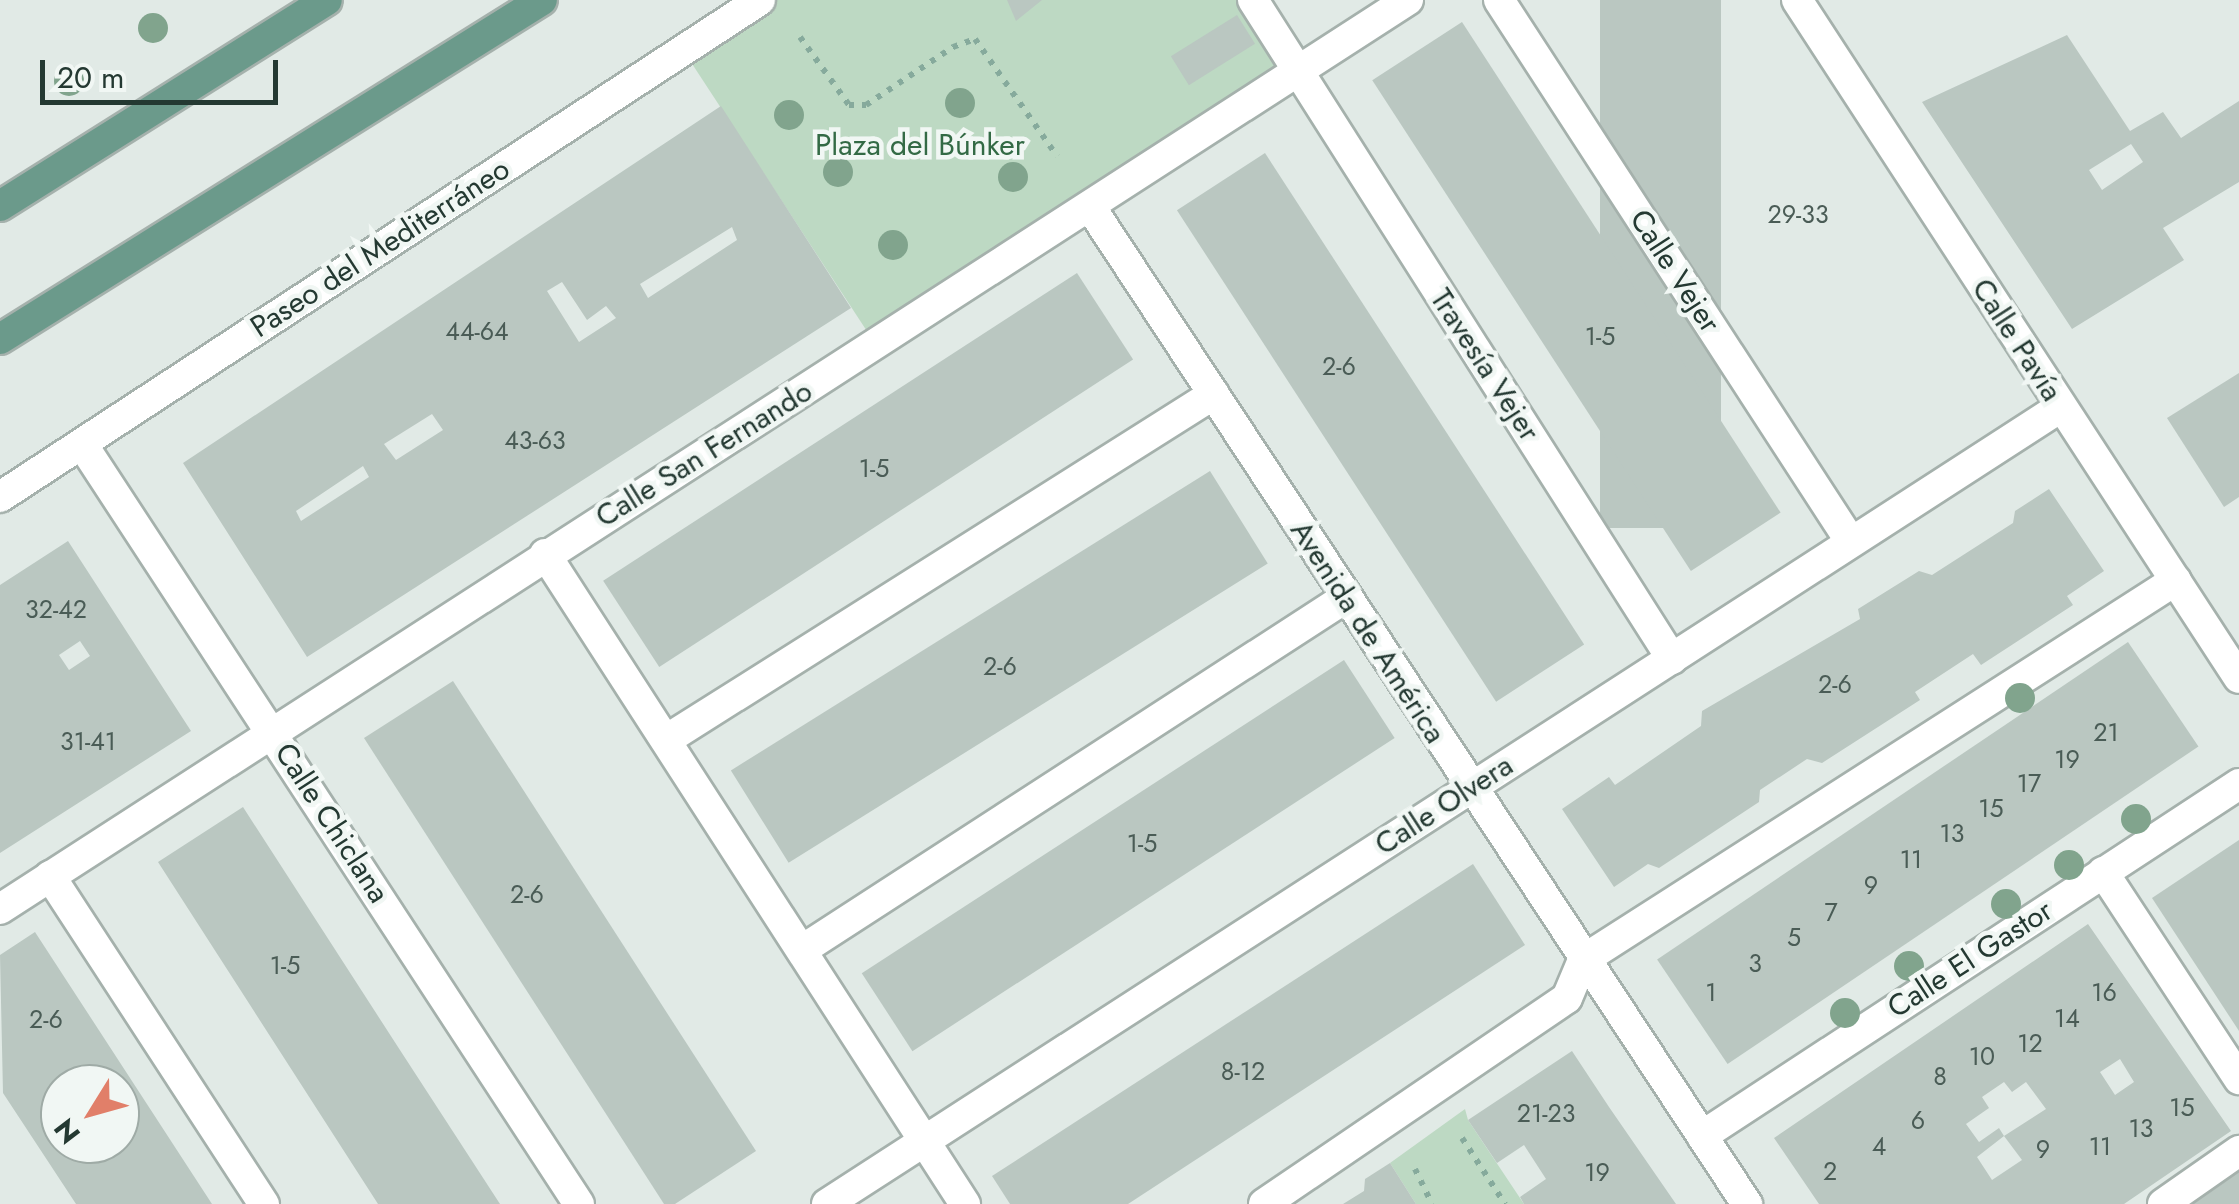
<!DOCTYPE html>
<html>
<head>
<meta charset="utf-8">
<style>
	body { margin:0 }
	#map { position:relative; width:2239px; height:1204px; overflow:hidden; background:#e1eae6; font-family:Jost,sans-serif }
	div>[style] { position:absolute }
	.green>* { inset:0; background:#bdd9c3 }
	.building>* { inset:0; background:#bac7c1; transform-origin:0 0 }
	.path>* { height:6px; margin-top:-3px; transform-origin:0; background:repeating-linear-gradient(90deg,#86aa9c 0 5px,transparent 0 13px) }
	.roads { filter:drop-shadow(2px 0 #a5b1ac) drop-shadow(-2px 0 #a5b1ac) drop-shadow(0 2px #a5b1ac) drop-shadow(0 -2px #a5b1ac) }
	.minor>* { height:30px; margin:-15px; padding:0 15px; transform-origin:15px; border-radius:15px; background:#fff }
	.major>* { height:30px; margin:-15px; padding:0 15px; transform-origin:15px; border-radius:15px; background:#6b9a8b }
	.trees>* { width:30px; height:30px; margin:-15px; border-radius:50%; background:#81a48d }
	span { translate:-50% -50%; white-space:nowrap; text-align:center; line-height:1.15; -webkit-text-stroke:9px #f1f7f4; paint-order:stroke }
	.number-label { font-size:25px; color:#4a5c56 }
	.number-label span { -webkit-text-stroke-width:0 }
	.park-label { font-size:30px; color:#336a45 }
	.street-label { font-size:30px; color:#243932 }
	.north { position:absolute; left:40px; top:1064px; width:100px; height:100px; box-sizing:border-box; background:#f1f7f4; border:2px solid #9faba6; border-radius:50%; rotate:233deg; font-size:28px; font-weight:700; line-height:40px; text-align:center; color:#243932 }
	.north::after { content:''; display:block; margin:auto; width:35px; height:45px; background:#e17f69; clip-path:polygon(50% 0,100% 100%,50% 72%,0 100%) }
	.scale { position:absolute; left:40px; top:60px; width:238px; height:45px; box-sizing:border-box; border:5px solid #243932; border-top:0; padding-left:12px; font-size:30px; line-height:35px; white-space:nowrap; color:#243932; -webkit-text-stroke:8px #f1f7f4; paint-order:stroke }
</style>
</head>
<body>
<div id="map">
	<div class="green">
		<i style="clip-path:polygon(760px 0,1253px 0,1298px 72px,876px 345px,683px 50px)"></i>
		<i style="clip-path:polygon(1465px 1109px,1468px 1120px,1524px 1204px,1416px 1204px,1390px 1163px)"></i>
	</div>
	<div class="building">
		<i style="clip-path:polygon(1007px 0,1042px 0,1016px 21px)"></i>
		<i style="left:1600px;top:0;width:121px;height:528px"></i>
		<i style="left:1237px;top:15px;width:34px;height:78px;rotate:58deg"></i>
		<i style="left:1462px;top:22px;width:585px;height:107px;rotate:57deg"></i>
		<i style="clip-path:polygon(evenodd,2067px 35px,2130px 131px,2163px 112px,2181px 138px,2239px 101px,2239px 182px,2163px 228px,2184px 260px,2072px 329px,1922px 102px,2067px 35px,2131px 144px,2143px 162px,2102px 190px,2089px 170px,2131px 144px)"></i>
		<i style="clip-path:polygon(evenodd,721px 106px,851px 308px,307px 657px,183px 463px,721px 106px,732px 227px,737px 240px,648px 298px,640px 284px,732px 227px,721px 106px,562px 282px,587px 320px,606px 306px,616px 318px,579px 342px,547px 291px,562px 282px,721px 106px,432px 414px,443px 430px,396px 460px,384px 444px,432px 414px,721px 106px,363px 466px,369px 477px,301px 521px,296px 511px,363px 466px)"></i>
		<i style="left:1265px;top:153px;width:586px;height:105px;rotate:57deg"></i>
		<i style="left:1077px;top:273px;width:103px;height:565px;rotate:57deg"></i>
		<i style="clip-path:polygon(2239px 373px,2239px 497px,2224px 507px,2167px 418px)"></i>
		<i style="left:1210px;top:471px;width:109px;height:565px;rotate:58deg"></i>
		<i style="clip-path:polygon(2049px 489px,2104px 571px,2067px 596px,2073px 605px,1981px 665px,1973px 654px,1915px 692px,1920px 700px,1822px 763px,1807px 759px,1760px 790px,1759px 802px,1659px 868px,1648px 864px,1614px 887px,1562px 809px,1609px 777px,1615px 785px,1701px 726px,1702px 711px,1860px 619px,1858px 609px,1919px 571px,1932px 575px,2013px 523px,2015px 511px)"></i>
		<i style="clip-path:polygon(evenodd,68px 541px,191px 731px,0 853px,0 585px,68px 541px,80px 641px,90px 656px,69px 670px,59px 655px,80px 641px)"></i>
		<i style="left:2128px;top:642px;width:126px;height:568px;rotate:56deg"></i>
		<i style="left:1344px;top:660px;width:93px;height:575px;rotate:57deg"></i>
		<i style="clip-path:polygon(453px 681px,756px 1151px,675px 1204px,664px 1204px,364px 738px)"></i>
		<i style="clip-path:polygon(243px 807px,398px 1047px,500px 1204px,378px 1204px,158px 862px)"></i>
		<i style="clip-path:polygon(2239px 840px,2239px 1031px,2152px 898px)"></i>
		<i style="clip-path:polygon(1473px 864px,1525px 945px,1128px 1204px,1010px 1204px,992px 1176px)"></i>
		<i style="clip-path:polygon(evenodd,2088px 924px,2231px 1131px,2124px 1204px,1819px 1204px,1774px 1138px,2088px 924px,2120px 1059px,2134px 1082px,2115px 1095px,2100px 1072px,2120px 1059px,2088px 924px,2004px 1082px,2012px 1092px,2026px 1082px,2046px 1109px,2004px 1136px,1999px 1128px,1979px 1142px,1966px 1124px,1989px 1108px,1982px 1097px,2004px 1082px,2088px 924px,2004px 1136px,2022px 1160px,1992px 1180px,1977px 1157px,2004px 1136px)"></i>
		<i style="clip-path:polygon(evenodd,35px 932px,212px 1204px,76px 1204px,3px 1093px,0 955px,35px 932px,60px 1084px,120px 1084px,120px 1144px,60px 1144px,60px 1084px)"></i>
		<i style="clip-path:polygon(1572px 1051px,1609px 1107px,1676px 1204px,1524px 1204px,1520px 1197px,1546px 1179px,1524px 1145px,1497px 1163px,1468px 1120px)"></i>
		<i style="clip-path:polygon(1390px 1163px,1416px 1204px,1343px 1204px,1364px 1191px,1365px 1179px)"></i>
		<i style="clip-path:polygon(2239px 1170px,2239px 1204px,2190px 1204px,2209px 1191px)"></i>
	</div>
	<div class="path">
		<i style="left:800px;top:37px;width:84px;rotate:54.2deg"></i>
		<i style="left:849px;top:105px;width:17px"></i>
		<i style="left:866px;top:105px;width:105px;rotate:-33.7deg"></i>
		<i style="left:953px;top:47px;width:23px;rotate:-20deg"></i>
		<i style="left:975px;top:39px;width:143px;rotate:55deg"></i>
		<i style="left:1462px;top:1138px;width:79px;rotate:56.9deg"></i>
		<i style="left:1415px;top:1169px;width:39px;rotate:64deg"></i>
	</div>
	<div class="roads">
		<div class="minor">
			<i style="left:1253px;top:0;width:781px;rotate:57.55deg"></i>
			<i style="left:1499px;top:0;width:646px;rotate:57deg"></i>
			<i style="left:1797px;top:0;width:809px;rotate:56.9deg"></i>
			<i style="left:1091px;top:208px;width:1193px;rotate:56.63deg"></i>
			<i style="left:82px;top:444px;width:908px;rotate:56.82deg"></i>
			<i style="left:0;top:497px;width:908px;rotate:-33.18deg"></i>
			<i style="left:545px;top:554px;width:774px;rotate:57.13deg"></i>
			<i style="left:666px;top:740px;width:648px;rotate:-32.27deg"></i>
			<i style="left:2103px;top:872px;width:248px;rotate:56.7deg"></i>
			<i style="left:50px;top:876px;width:392px;rotate:56.9deg"></i>
			<i style="left:0;top:909px;width:1676px;rotate:-32.85deg"></i>
			<i style="left:802px;top:950px;width:647px;rotate:-32.95deg"></i>
			<i style="left:1702px;top:1136px;width:642px;rotate:-33.24deg"></i>
			<i style="left:827px;top:1204px;width:1469px;rotate:-32.86deg"></i>
			<i style="left:1264px;top:1204px;width:366px;rotate:-34.2deg"></i>
			<i style="left:1567px;top:998px;width:41px;rotate:-67.2deg"></i>
			<i style="left:1583px;top:960px;width:704px;rotate:-32.65deg"></i>
			<i style="left:2163px;top:1204px;width:93px;rotate:-34.9deg"></i>
		</div>
		<div class="major">
			<i style="left:0;top:206px;width:386px;rotate:-32.2deg"></i>
			<i style="left:0;top:339px;width:639px;rotate:-32.02deg"></i>
		</div>
	</div>
	<div class="trees">
		<i style="left:153px;top:28px"></i>
		<i style="left:69px;top:81px"></i>
		<i style="left:960px;top:103px"></i>
		<i style="left:789px;top:115px"></i>
		<i style="left:838px;top:172px"></i>
		<i style="left:1013px;top:177px"></i>
		<i style="left:893px;top:245px"></i>
		<i style="left:2020px;top:698px"></i>
		<i style="left:2136px;top:819px"></i>
		<i style="left:2069px;top:865px"></i>
		<i style="left:2006px;top:904px"></i>
		<i style="left:1909px;top:966px"></i>
		<i style="left:1845px;top:1013px"></i>
	</div>
	<div class="number-label">
		<span style="left:1798px;top:214px">29-33</span>
		<span style="left:477px;top:331px">44-64</span>
		<span style="left:1600px;top:336px">1-5</span>
		<span style="left:1339px;top:366px">2-6</span>
		<span style="left:535px;top:440px">43-63</span>
		<span style="left:874px;top:468px">1-5</span>
		<span style="left:56px;top:609px">32-42</span>
		<span style="left:1000px;top:666px">2-6</span>
		<span style="left:1835px;top:684px">2-6</span>
		<span style="left:2106px;top:732px">21</span>
		<span style="left:88px;top:741px">31-41</span>
		<span style="left:2067px;top:759px">19</span>
		<span style="left:2029px;top:783px">17</span>
		<span style="left:1991px;top:808px">15</span>
		<span style="left:1952px;top:833px">13</span>
		<span style="left:1142px;top:843px">1-5</span>
		<span style="left:1911px;top:859px">11</span>
		<span style="left:1871px;top:885px">9</span>
		<span style="left:527px;top:894px">2-6</span>
		<span style="left:1831px;top:912px">7</span>
		<span style="left:1794px;top:937px">5</span>
		<span style="left:1755px;top:963px">3</span>
		<span style="left:285px;top:965px">1-5</span>
		<span style="left:1711px;top:992px">1</span>
		<span style="left:2104px;top:992px">16</span>
		<span style="left:2067px;top:1018px">14</span>
		<span style="left:46px;top:1019px">2-6</span>
		<span style="left:2030px;top:1043px">12</span>
		<span style="left:1982px;top:1056px">10</span>
		<span style="left:1243px;top:1071px">8-12</span>
		<span style="left:1940px;top:1076px">8</span>
		<span style="left:2182px;top:1107px">15</span>
		<span style="left:1546px;top:1113px">21-23</span>
		<span style="left:1918px;top:1120px">6</span>
		<span style="left:2141px;top:1128px">13</span>
		<span style="left:1879px;top:1146px">4</span>
		<span style="left:2100px;top:1146px">11</span>
		<span style="left:2043px;top:1149px">9</span>
		<span style="left:1830px;top:1171px">2</span>
		<span style="left:1597px;top:1172px">19</span>
	</div>
	<div class="park-label">
		<span style="left:920px;top:145px">Plaza del Búnker</span>
	</div>
	<div class="street-label">
		<span style="left:380px;top:248px;rotate:-33deg">Paseo del Mediterráneo</span>
		<span style="left:1675px;top:271px;rotate:57deg">Calle Vejer</span>
		<span style="left:2017px;top:340px;rotate:57deg">Calle Pavía</span>
		<span style="left:1485px;top:365px;rotate:57deg">Travesía Vejer</span>
		<span style="left:704px;top:454px;rotate:-32deg">Calle San Fernando</span>
		<span style="left:1368px;top:632px;rotate:57deg">Avenida de América</span>
		<span style="left:1444px;top:805px;rotate:-33deg">Calle Olvera</span>
		<span style="left:332px;top:823px;rotate:57deg">Calle Chiclana</span>
		<span style="left:1970px;top:959px;rotate:-33deg">Calle El Gastor</span>
	</div>
	<div class="north">N</div>
	<div class="scale">20 m</div>
</div>
</body>
</html>
